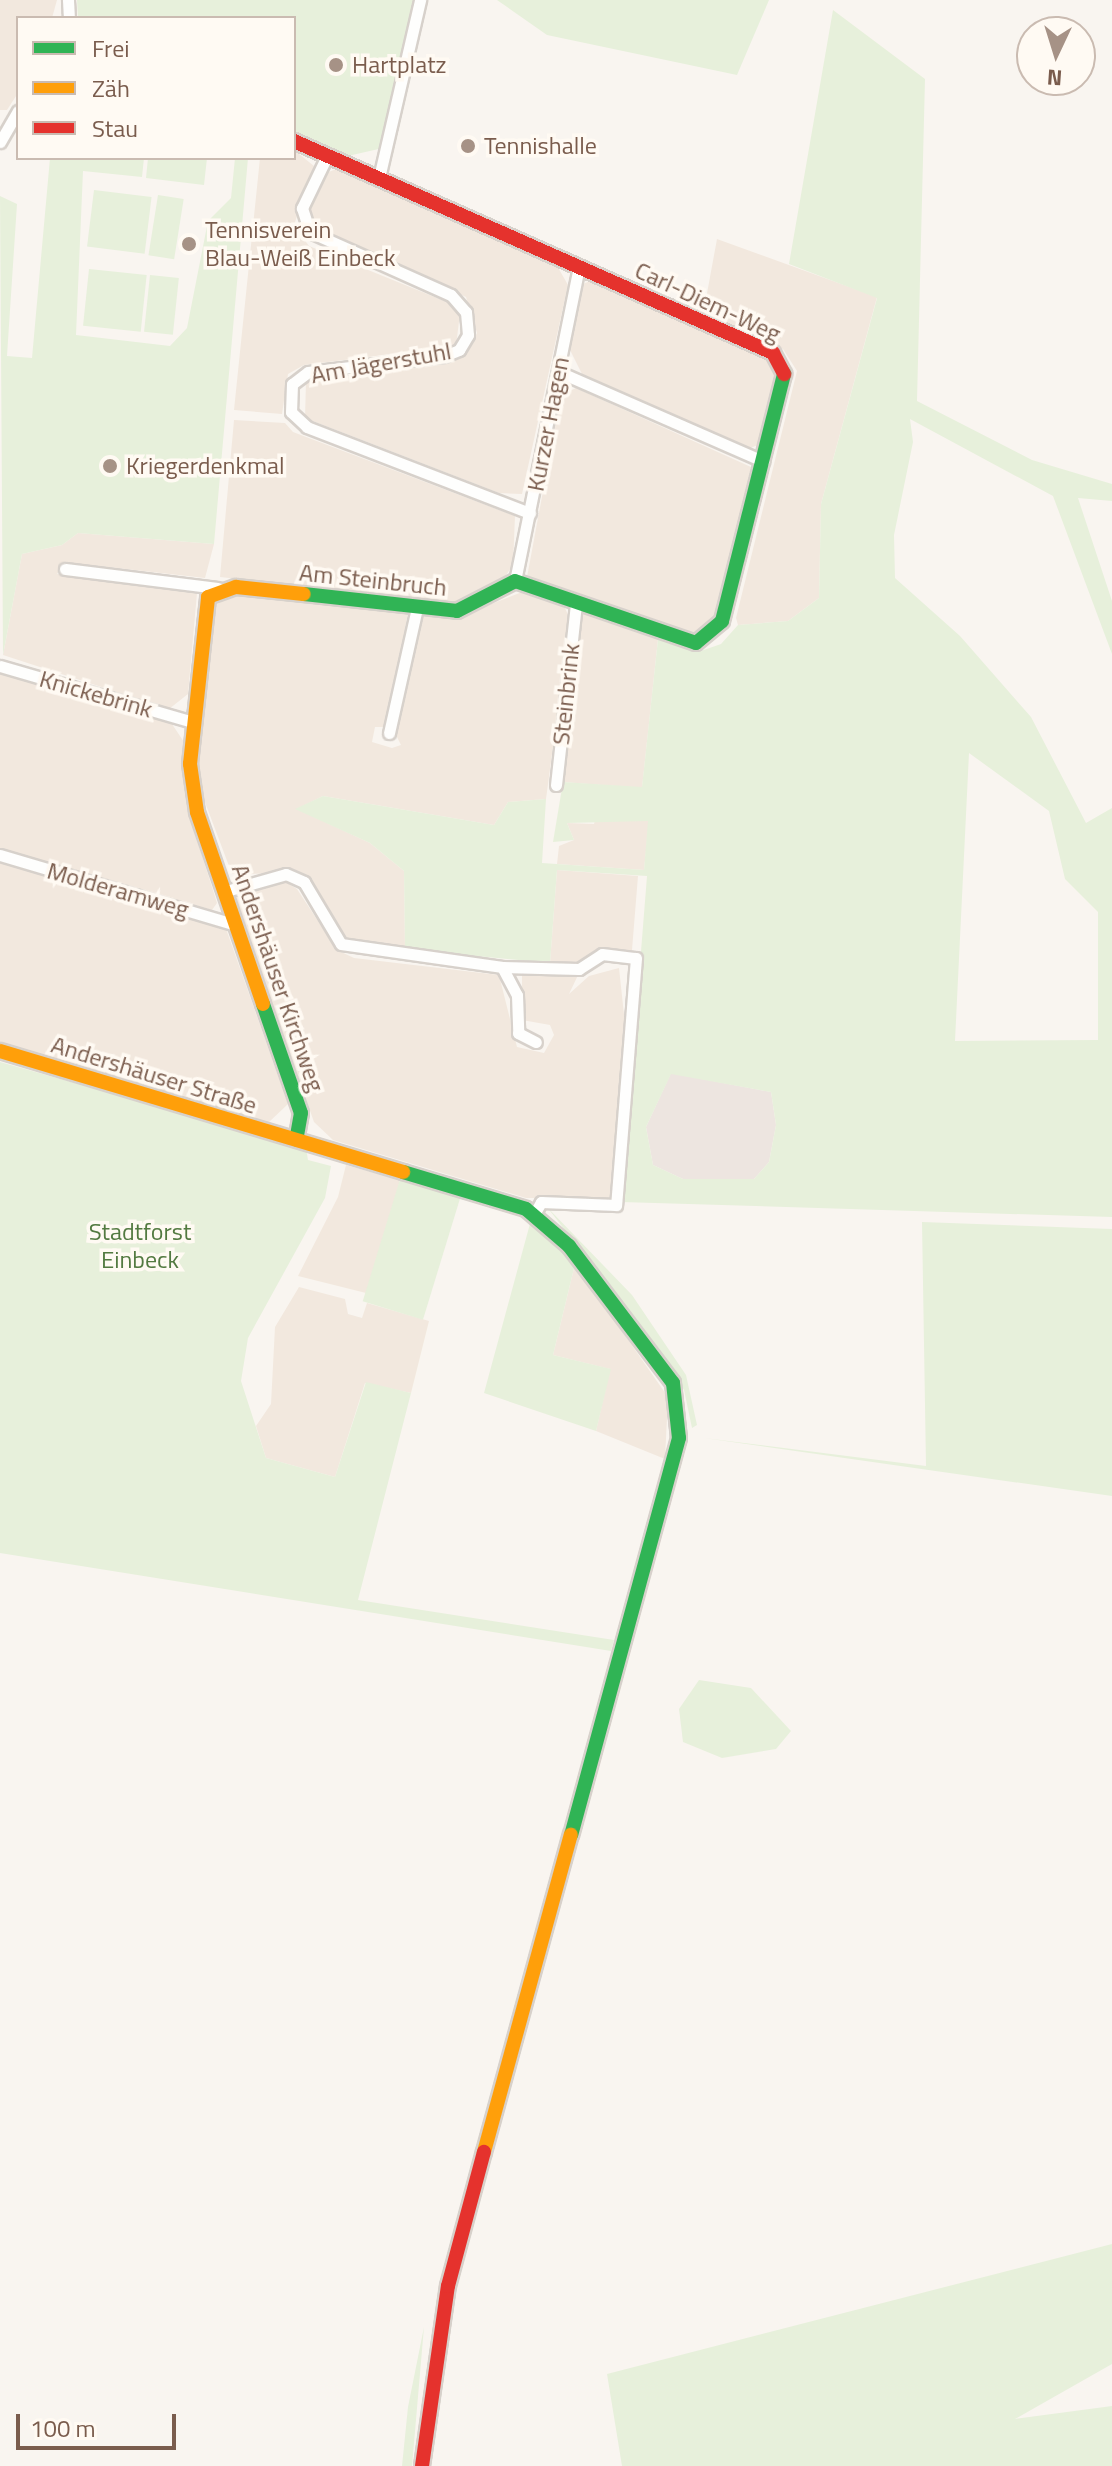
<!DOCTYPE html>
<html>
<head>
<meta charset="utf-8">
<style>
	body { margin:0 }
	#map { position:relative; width:1112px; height:2466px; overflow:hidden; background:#f9f5f0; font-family:"Titillium Web",sans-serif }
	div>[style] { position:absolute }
	.residential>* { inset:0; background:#f2e8de }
	.industrial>* { inset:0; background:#ede5e0 }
	.green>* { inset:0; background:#e7f0db; transform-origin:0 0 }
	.roads { filter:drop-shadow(2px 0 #d7d1cb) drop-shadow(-2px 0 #d7d1cb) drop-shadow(0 2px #d7d1cb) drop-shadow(0 -2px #d7d1cb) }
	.street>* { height:11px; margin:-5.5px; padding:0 5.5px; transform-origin:5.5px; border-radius:5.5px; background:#fefefd }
	.fast>* { height:14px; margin:-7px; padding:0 7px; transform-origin:7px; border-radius:7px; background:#30b455 }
	.slow>* { height:14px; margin:-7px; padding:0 7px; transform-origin:7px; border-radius:7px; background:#ff9f0a }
	.jam>* { height:14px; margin:-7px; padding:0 7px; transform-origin:7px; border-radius:7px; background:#e5322d }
	.dots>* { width:22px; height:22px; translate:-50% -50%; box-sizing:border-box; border:4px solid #fffaf3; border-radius:50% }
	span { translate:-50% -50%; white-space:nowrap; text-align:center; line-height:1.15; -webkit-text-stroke:7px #fffaf3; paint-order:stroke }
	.poi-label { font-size:24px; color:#7a5c4d }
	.left { translate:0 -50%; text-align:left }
	.street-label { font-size:24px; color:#7a5c4d }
	.park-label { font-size:24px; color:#537a41 }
	.legend { position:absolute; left:16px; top:16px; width:280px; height:144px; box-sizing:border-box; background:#fffaf3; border:2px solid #cabbb1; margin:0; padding:10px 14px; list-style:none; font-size:24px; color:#7a5c4d }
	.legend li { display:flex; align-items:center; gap:16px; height:40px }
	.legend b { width:40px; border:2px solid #cabbb1 }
	.north { position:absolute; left:1016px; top:16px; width:80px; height:80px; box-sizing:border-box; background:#fffaf3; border:2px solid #cabbb1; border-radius:50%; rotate:184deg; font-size:22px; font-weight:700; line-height:32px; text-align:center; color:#7a5c4d }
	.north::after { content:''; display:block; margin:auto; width:28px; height:36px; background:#a69286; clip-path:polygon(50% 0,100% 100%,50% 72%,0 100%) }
	.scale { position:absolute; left:16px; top:2414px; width:160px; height:36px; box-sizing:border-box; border:4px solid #7a5c4d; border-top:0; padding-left:10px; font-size:24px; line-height:28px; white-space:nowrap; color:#7a5c4d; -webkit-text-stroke:6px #fffaf3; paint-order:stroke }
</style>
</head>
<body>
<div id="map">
	<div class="residential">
		<i style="clip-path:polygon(0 0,57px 0,52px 18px,18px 18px,18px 93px,7px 110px,0 110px)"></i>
		<i style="clip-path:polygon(294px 150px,314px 166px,294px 225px,309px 246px,447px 302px,460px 313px,456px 346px,304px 365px,288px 374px,282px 414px,234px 410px,260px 158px,294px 158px)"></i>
		<i style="clip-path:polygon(339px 168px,556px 264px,568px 285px,522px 494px,499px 493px,305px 418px,306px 381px,312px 376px,446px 364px,465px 355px,477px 333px,466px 297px,314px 227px,308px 212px,326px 173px)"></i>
		<i style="clip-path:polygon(717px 239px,877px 297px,821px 504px,819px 598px,788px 621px,738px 625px,736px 618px,797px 371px,783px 349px,703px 315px)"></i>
		<i style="clip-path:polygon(590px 281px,771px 360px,778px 373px,760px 444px,748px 449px,582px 374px,570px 350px,583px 284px)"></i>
		<i style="clip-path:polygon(576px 388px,751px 467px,717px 621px,706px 632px,694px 635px,527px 577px,561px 395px)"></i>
		<i style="clip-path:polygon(234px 420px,285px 423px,293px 432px,515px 516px,513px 565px,502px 581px,455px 603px,220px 577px)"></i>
		<i style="clip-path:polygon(78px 533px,214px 544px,205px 578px,64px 562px,57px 574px,197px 593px,188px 694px,169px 709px,3px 655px,22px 554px,62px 545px)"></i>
		<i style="clip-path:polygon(522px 592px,564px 606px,570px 619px,546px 799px,508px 802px,494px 825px,323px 796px,297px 809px,370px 843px,404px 871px,405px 949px,350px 943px,299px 873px,232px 874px,203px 797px,197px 760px,213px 607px,233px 594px,408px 613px,387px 727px,375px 727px,372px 742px,392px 748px,401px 745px,394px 731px,418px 617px,458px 617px)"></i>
		<i style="clip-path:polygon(580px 610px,658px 639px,642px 788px,563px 782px)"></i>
		<i style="clip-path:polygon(0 670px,172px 724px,184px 742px,187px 808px,217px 903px,212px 910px,0 849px)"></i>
		<i style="clip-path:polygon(596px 817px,649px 821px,644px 870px,557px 864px,559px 846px,574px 840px,567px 823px,594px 824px)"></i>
		<i style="clip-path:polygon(0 860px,225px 926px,288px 1104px,268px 1123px,0 1042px)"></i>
		<i style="clip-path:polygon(557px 870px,638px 876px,632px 950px,575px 965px,550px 963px)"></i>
		<i style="clip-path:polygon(284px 881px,297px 889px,337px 950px,354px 958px,499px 975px,517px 1047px,544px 1053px,554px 1035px,550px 1025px,522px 1020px,522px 972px,580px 971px,569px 994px,589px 976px,619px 968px,626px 1033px,612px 1198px,526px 1198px,333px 1140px,314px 1122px,235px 899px,238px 890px)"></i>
		<i style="clip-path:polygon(346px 1165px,400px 1180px,370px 1294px,298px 1276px,338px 1197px)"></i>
		<i style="clip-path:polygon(575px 1264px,668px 1397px,665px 1459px,596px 1431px,610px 1369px,553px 1355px)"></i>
		<i style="clip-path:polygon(299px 1287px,345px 1299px,348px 1314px,362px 1318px,367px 1303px,429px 1321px,411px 1393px,365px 1383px,335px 1477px,266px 1458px,256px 1426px,271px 1404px,275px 1327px)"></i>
	</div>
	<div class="industrial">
		<i style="clip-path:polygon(671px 1073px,771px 1092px,776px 1125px,769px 1162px,754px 1179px,683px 1179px,653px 1165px,646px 1127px)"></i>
	</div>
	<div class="green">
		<i style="clip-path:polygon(77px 0,415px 0,383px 148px,339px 158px,294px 138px,294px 18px,78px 18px)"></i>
		<i style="clip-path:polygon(497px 0,769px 0,737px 75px,547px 35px)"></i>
		<i style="clip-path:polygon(evenodd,833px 10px,925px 79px,917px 401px,1032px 460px,1112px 484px,1112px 501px,1078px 498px,1112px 601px,1112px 654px,1053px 496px,910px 419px,913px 442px,894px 535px,895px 578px,960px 636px,1031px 717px,1086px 823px,1112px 808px,1112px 1217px,621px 1202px,647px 876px,557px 870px,550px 963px,405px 949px,404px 871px,370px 843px,295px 809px,323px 796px,494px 825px,508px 802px,546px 799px,542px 863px,644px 870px,648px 821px,567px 823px,574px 840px,553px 842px,563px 782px,642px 787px,658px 639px,698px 652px,721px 644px,738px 625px,788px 621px,819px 598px,821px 504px,877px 298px,789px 264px,833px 10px,969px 753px,1049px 811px,1065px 879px,1098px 912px,1098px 1040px,955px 1041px,969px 753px,833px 10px,671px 1074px,771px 1092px,776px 1125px,769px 1162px,754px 1179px,683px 1179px,653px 1165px,646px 1127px,671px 1074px)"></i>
		<i style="clip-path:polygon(50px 158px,144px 158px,142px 177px,83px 171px,76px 335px,170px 346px,187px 328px,208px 221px,231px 198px,235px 158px,248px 158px,214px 544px,78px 533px,62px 545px,22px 554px,3px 655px,0 196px,17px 204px,7px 356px,32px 358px)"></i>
		<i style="clip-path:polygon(148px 158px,207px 158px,204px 185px,146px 178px)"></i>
		<i style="left:94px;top:190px;width:58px;height:57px;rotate:7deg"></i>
		<i style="left:158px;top:195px;width:26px;height:61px;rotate:9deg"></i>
		<i style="left:89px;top:269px;width:58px;height:57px;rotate:6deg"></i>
		<i style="left:150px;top:275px;width:29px;height:57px;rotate:6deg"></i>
		<i style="clip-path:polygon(0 1062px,306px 1148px,308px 1160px,331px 1166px,325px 1198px,248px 1338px,241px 1381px,266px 1458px,335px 1477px,366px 1382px,411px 1393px,358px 1600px,614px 1640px,611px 1651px,0 1553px)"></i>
		<i style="left:401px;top:1176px;width:63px;height:131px;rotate:17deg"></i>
		<i style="clip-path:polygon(547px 1207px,632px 1295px,686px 1375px,697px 1425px,692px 1428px,684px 1390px,656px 1347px)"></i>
		<i style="clip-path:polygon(531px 1220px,575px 1264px,553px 1355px,611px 1369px,596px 1431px,484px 1393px)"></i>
		<i style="clip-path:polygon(922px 1222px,1112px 1229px,1112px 1496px,704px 1438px,926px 1466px)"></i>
		<i style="clip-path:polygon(699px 1680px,751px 1688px,791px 1731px,776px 1749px,722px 1758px,683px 1742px,679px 1709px)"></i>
		<i style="clip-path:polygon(1112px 2244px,1112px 2364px,1015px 2419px,1112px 2406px,1112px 2466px,622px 2466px,607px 2374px)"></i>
		<i style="clip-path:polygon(424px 2327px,412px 2466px,402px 2466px,408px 2407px)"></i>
	</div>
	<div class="roads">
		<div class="street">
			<i style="left:68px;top:0;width:18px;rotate:87deg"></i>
			<i style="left:0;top:142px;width:36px;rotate:-60deg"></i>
			<i style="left:327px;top:156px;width:58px;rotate:115.7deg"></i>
			<i style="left:302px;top:208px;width:25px;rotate:72deg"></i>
			<i style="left:310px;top:232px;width:154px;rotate:24.1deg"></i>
			<i style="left:451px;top:295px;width:23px;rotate:49deg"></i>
			<i style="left:466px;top:312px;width:23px;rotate:85deg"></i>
			<i style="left:468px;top:335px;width:17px;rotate:121deg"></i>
			<i style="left:459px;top:350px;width:16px;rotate:158deg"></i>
			<i style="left:444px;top:356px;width:137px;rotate:173.3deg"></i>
			<i style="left:308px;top:372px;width:20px;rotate:143deg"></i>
			<i style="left:292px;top:384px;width:28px;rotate:92deg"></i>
			<i style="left:291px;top:412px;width:22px;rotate:43deg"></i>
			<i style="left:307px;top:427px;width:239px;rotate:21.1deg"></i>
			<i style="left:379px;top:178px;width:183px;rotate:-77deg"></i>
			<i style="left:559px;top:372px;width:223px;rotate:23.6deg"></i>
			<i style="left:65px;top:569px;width:154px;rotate:7.1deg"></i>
			<i style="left:515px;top:581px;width:320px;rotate:-78.5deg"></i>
			<i style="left:0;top:666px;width:201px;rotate:16.2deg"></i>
			<i style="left:389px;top:733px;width:128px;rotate:-77.4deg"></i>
			<i style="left:556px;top:785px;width:183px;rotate:-83.7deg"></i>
			<i style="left:0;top:855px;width:246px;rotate:16.5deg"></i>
			<i style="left:226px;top:891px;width:62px;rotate:-15.8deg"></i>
			<i style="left:286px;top:874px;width:20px;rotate:24deg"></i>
			<i style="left:304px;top:882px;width:72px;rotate:59.2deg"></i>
			<i style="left:341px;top:944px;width:163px;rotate:8.1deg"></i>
			<i style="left:502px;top:967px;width:32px;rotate:62deg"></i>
			<i style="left:517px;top:995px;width:38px;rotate:88deg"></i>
			<i style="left:518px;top:1033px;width:20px;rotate:27deg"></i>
			<i style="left:502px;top:967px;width:77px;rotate:1.5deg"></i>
			<i style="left:579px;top:969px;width:27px;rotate:-33deg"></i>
			<i style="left:602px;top:954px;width:34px;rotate:7deg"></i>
			<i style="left:636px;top:958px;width:248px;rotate:94.6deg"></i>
			<i style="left:616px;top:1205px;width:75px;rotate:-177.7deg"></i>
			<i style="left:541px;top:1202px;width:13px;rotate:119deg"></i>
		</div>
		<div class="fast">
			<i style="left:304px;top:594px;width:154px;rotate:6.3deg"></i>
			<i style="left:457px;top:611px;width:65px;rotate:-27.3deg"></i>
			<i style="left:515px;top:581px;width:191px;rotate:18.9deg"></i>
			<i style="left:696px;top:643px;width:34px;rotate:-40deg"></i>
			<i style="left:722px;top:621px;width:255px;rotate:-75.9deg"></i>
			<i style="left:263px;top:1004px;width:115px;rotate:70.8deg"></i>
			<i style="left:301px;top:1113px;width:27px;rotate:100deg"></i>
			<i style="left:403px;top:1172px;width:128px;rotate:16.7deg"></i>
			<i style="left:526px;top:1209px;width:57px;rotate:40.7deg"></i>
			<i style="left:569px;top:1246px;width:172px;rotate:52.8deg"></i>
			<i style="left:673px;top:1383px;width:55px;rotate:83.8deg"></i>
			<i style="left:679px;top:1438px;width:411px;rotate:105.2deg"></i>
		</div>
		<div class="slow">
			<i style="left:263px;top:1004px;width:203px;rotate:-109deg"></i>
			<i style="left:197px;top:812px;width:49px;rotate:-98.3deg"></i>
			<i style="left:190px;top:764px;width:168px;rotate:-83.8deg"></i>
			<i style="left:208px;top:597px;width:30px;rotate:-20deg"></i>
			<i style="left:236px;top:587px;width:68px;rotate:5.9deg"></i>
			<i style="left:0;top:1051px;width:421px;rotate:16.7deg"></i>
			<i style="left:484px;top:2152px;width:329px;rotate:-74.7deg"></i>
		</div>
		<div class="jam">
			<i style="left:294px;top:141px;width:524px;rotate:23.87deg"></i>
			<i style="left:773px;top:353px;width:24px;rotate:62deg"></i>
			<i style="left:422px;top:2466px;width:182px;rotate:-81.8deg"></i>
			<i style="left:448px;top:2286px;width:139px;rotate:-75deg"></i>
		</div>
	</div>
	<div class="dots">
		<i style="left:336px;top:65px;background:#a69286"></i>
		<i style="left:468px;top:146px;background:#a69286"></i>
		<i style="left:189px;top:244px;background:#a69286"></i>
		<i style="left:110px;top:466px;background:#a69286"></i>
	</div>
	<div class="poi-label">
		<span class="left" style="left:352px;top:65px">Hartplatz</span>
		<span class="left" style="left:484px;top:146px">Tennishalle</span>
		<span class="left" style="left:205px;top:244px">Tennisverein<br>Blau-Weiß Einbeck</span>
		<span class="left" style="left:126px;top:466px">Kriegerdenkmal</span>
	</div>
	<div class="street-label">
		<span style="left:708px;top:302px;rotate:25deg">Carl-Diem-Weg</span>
		<span style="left:381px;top:363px;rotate:-10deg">Am Jägerstuhl</span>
		<span style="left:548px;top:424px;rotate:-79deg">Kurzer Hagen</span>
		<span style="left:373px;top:580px;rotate:6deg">Am Steinbruch</span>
		<span style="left:96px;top:694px;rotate:16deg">Knickebrink</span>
		<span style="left:566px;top:694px;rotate:-84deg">Steinbrink</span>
		<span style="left:118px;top:890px;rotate:16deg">Molderamweg</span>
		<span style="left:278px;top:978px;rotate:71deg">Andershäuser Kirchweg</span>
		<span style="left:154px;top:1075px;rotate:17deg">Andershäuser Straße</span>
	</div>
	<div class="park-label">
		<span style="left:140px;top:1246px">Stadtforst<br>Einbeck</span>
	</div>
	<ul class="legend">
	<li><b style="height:10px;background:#30b455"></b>Frei</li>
	<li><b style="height:10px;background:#ff9f0a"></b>Zäh</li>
	<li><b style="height:10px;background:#e5322d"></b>Stau</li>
	</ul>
	<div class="north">N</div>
	<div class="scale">100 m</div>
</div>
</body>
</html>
